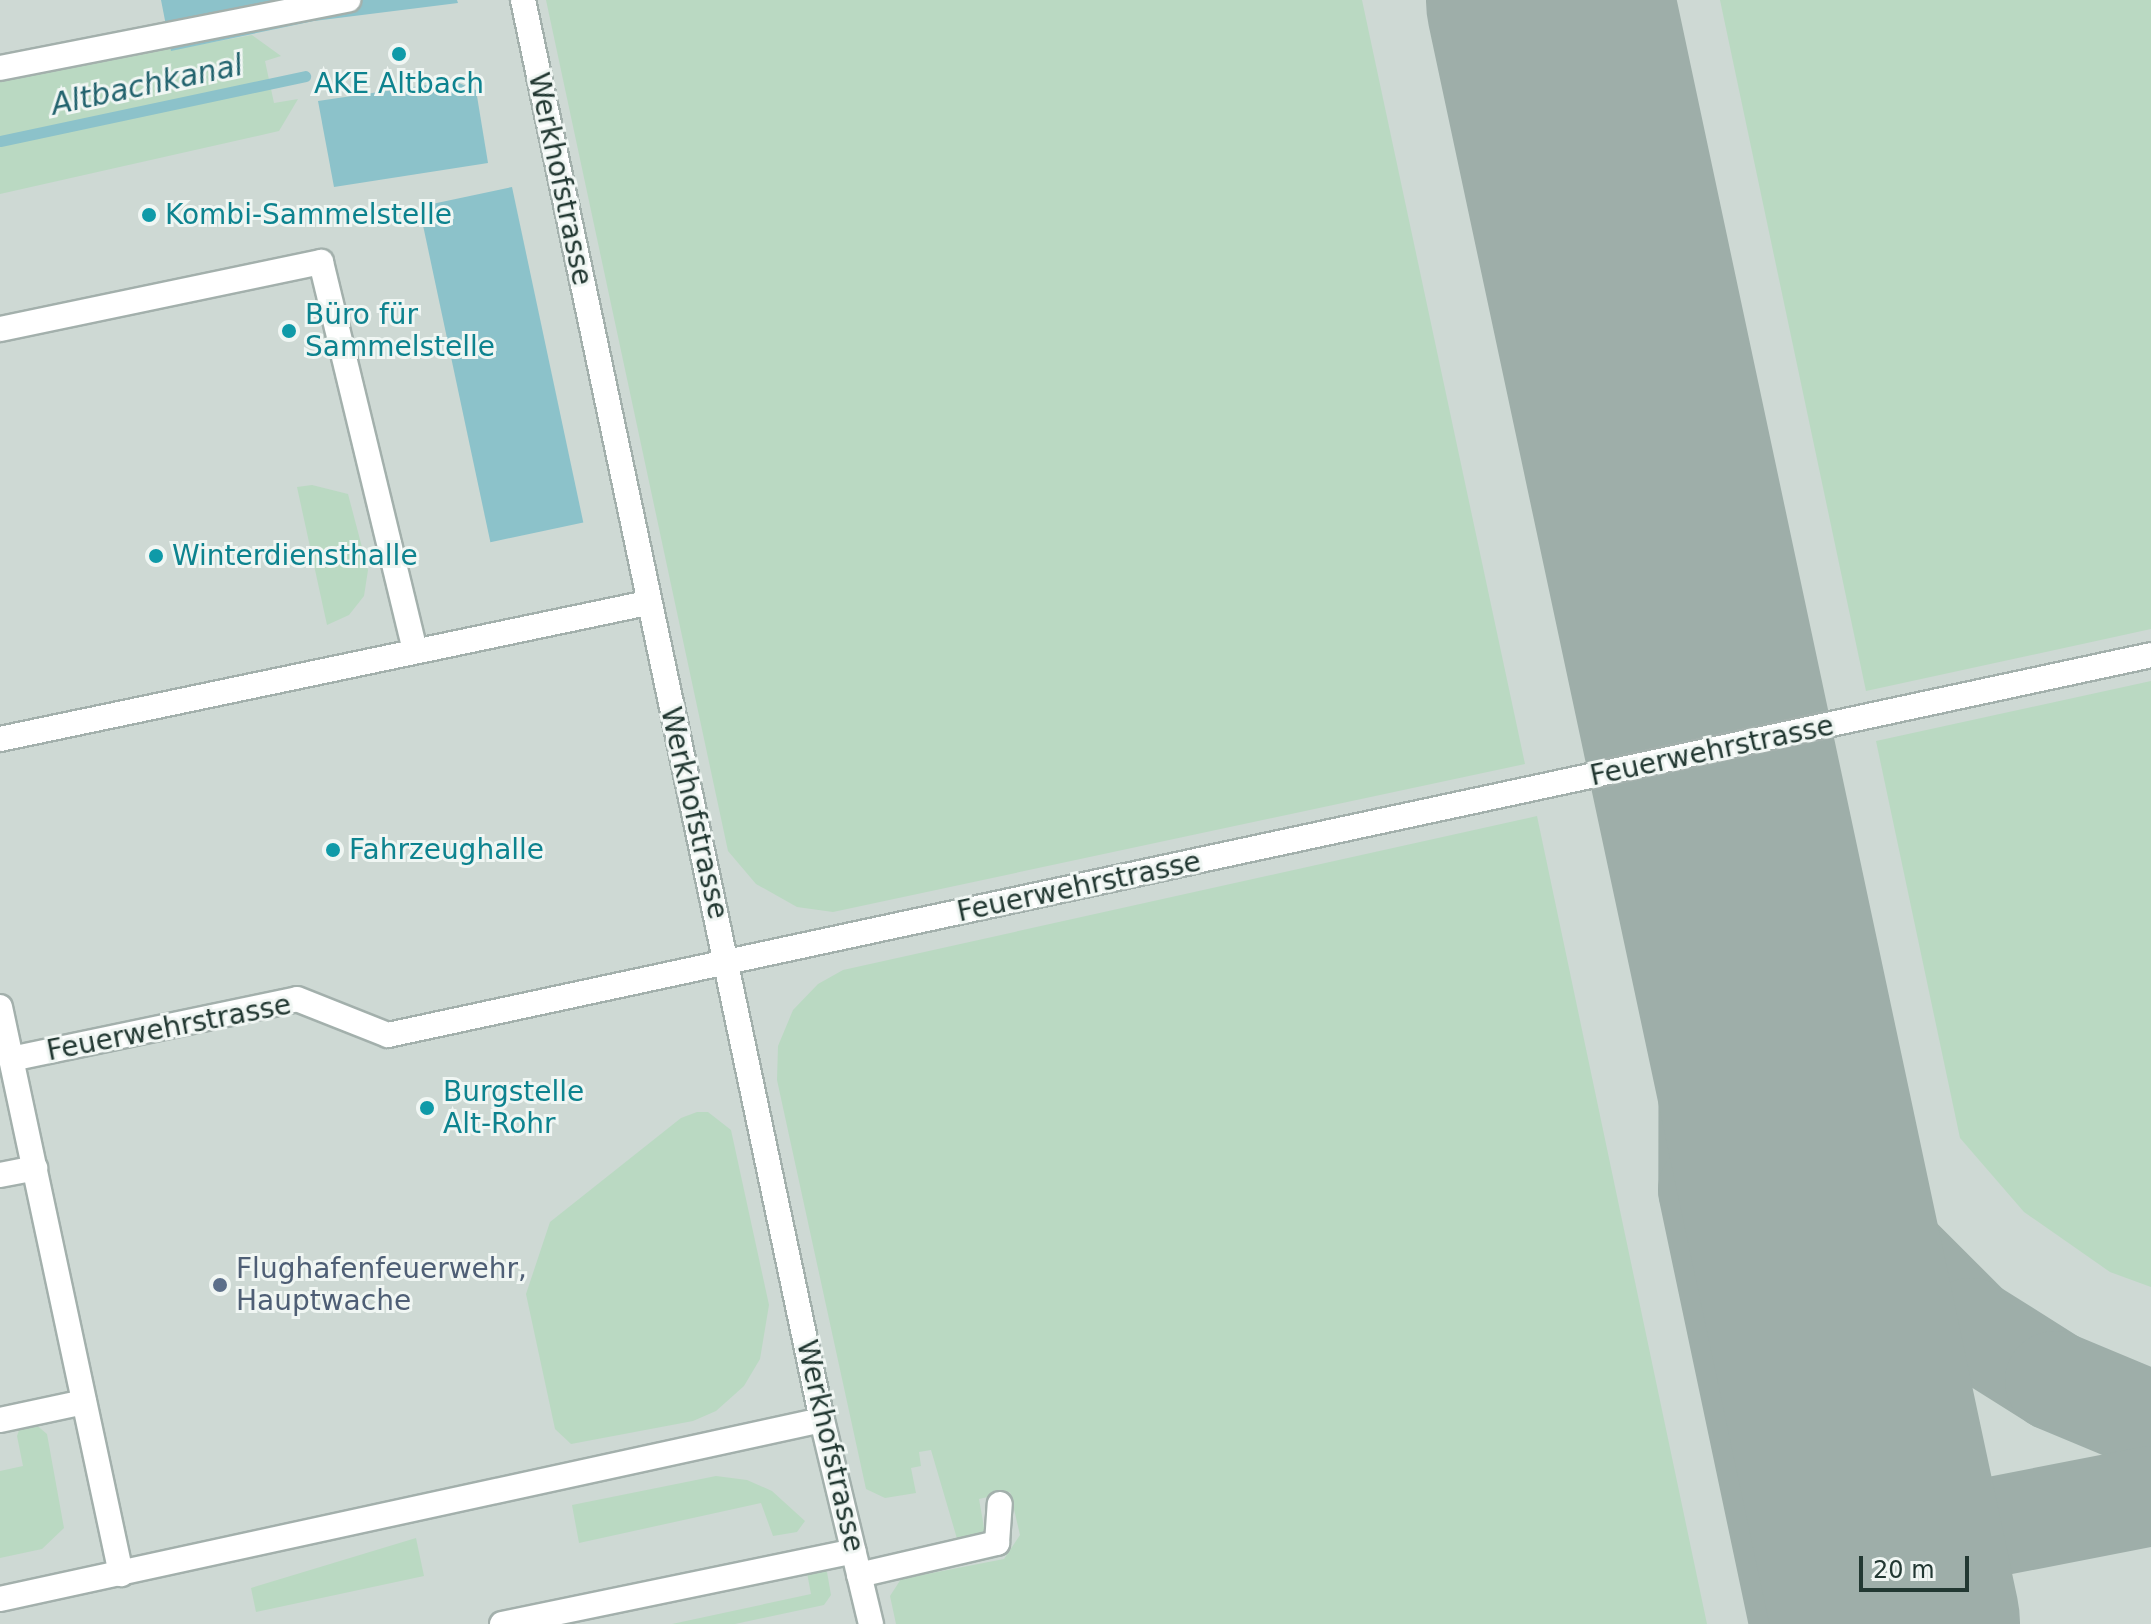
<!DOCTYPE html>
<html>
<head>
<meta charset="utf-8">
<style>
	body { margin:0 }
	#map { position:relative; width:2151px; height:1624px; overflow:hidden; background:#e0e9e5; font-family:"DejaVu Sans",sans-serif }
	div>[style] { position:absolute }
	.built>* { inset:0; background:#ced9d4; transform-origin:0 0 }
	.green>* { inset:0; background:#bad9c2 }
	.water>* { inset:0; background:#8cc2ca; transform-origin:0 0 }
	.stream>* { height:11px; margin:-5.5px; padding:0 5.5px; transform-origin:5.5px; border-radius:5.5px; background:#8cc2ca }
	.taxiway>* { height:100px; margin:-50px; padding:0 50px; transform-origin:50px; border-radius:50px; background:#9eaea9 }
	.runway>* { height:248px; margin:-124px; padding:0 124px; transform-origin:124px; border-radius:124px; background:#9eaea9 }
	.roads { filter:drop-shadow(2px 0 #a3b0ac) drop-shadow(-2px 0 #a3b0ac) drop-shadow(0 2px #a3b0ac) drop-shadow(0 -2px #a3b0ac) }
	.minor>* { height:24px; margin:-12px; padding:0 12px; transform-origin:12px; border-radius:12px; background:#fff }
	.dots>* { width:22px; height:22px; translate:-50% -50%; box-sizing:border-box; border:4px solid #f0f6f3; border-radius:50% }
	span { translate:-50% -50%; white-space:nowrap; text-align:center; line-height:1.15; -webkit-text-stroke:6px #f0f6f3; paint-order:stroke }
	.culture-label { font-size:28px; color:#0d838f }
	.left { translate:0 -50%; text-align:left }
	.street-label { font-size:28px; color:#223832 }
	.service-label { font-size:28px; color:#4e5e75 }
	.water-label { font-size:30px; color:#22636e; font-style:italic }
	.scale { position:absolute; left:1859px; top:1556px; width:110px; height:36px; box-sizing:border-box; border:4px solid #223832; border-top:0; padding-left:10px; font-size:24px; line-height:28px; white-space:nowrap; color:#223832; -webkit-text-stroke:6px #f0f6f3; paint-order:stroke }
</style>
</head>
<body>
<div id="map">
	<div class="built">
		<i style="left:0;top:0;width:2151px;height:1624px"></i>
	</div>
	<div class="green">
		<i style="clip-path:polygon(546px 0,1362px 0,1525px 764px,833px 912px,797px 907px,756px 884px,728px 851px)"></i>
		<i style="clip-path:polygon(1720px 0,2151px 0,2151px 629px,1866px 691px)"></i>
		<i style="clip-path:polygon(252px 35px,281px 56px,265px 61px,274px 103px,298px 99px,279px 131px,0 194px,0 81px,169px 44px,171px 50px)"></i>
		<i style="clip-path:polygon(312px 485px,348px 494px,368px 570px,364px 596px,349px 615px,327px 625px,297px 487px)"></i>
		<i style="clip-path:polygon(2151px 681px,2151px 1287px,2110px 1272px,2024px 1212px,1960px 1138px,1876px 741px)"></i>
		<i style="clip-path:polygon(1537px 816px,1707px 1624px,896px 1624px,890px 1596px,901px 1579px,1004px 1559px,1020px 1535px,1010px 1492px,979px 1499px,985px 1533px,958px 1542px,931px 1450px,919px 1452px,921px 1466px,911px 1468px,916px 1493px,885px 1498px,866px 1489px,777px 1080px,778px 1046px,793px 1010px,818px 984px,843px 970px)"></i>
		<i style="clip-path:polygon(697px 1112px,708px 1112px,731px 1130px,769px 1305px,760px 1359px,744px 1386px,716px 1411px,693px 1421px,571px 1444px,555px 1429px,526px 1294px,550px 1222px,681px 1118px)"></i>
		<i style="clip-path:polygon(34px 1423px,47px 1434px,64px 1528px,42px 1549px,0 1558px,0 1471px,23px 1466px,17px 1436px,21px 1425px)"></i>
		<i style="clip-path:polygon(716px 1476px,747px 1480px,772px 1491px,805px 1521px,797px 1532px,773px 1536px,761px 1503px,579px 1543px,572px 1505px)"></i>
		<i style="clip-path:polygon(416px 1538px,424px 1576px,256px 1612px,251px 1588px)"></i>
		<i style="clip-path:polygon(805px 1562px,827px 1572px,831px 1595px,824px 1605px,735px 1624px,672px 1624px,811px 1594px)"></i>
	</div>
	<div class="water">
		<i style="clip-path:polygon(161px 0,457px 0,458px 3px,314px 21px,171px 51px)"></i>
		<i style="clip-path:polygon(454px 81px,476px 90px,488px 163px,334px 187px,318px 101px)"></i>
		<i style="left:512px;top:187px;width:343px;height:95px;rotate:78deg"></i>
	</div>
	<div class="stream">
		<i style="left:0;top:141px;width:312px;rotate:-12deg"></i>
	</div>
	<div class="taxiway">
		<i style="left:1701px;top:711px;width:82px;rotate:84.4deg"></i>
		<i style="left:1709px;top:793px;width:397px;rotate:90.1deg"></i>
		<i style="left:1708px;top:1190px;width:432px;rotate:78.1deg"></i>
		<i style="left:1755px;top:957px;width:144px;rotate:75.1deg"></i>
		<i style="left:1792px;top:1096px;width:89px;rotate:63.4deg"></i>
		<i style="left:1832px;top:1176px;width:50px;rotate:55.7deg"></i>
		<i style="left:1860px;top:1217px;width:157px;rotate:45deg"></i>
		<i style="left:1971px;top:1328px;width:99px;rotate:32.2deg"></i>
		<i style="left:2055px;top:1381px;width:104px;rotate:22.6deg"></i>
		<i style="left:1879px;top:1549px;width:277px;rotate:-11deg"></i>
	</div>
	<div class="runway">
		<i style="left:1550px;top:0;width:1660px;rotate:77.97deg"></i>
	</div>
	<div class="roads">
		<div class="minor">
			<i style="left:523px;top:0;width:1451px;rotate:78.11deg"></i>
			<i style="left:822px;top:1420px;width:210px;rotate:76.5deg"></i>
			<i style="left:0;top:68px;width:355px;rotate:-11.1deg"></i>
			<i style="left:0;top:329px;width:328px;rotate:-11.8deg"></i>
			<i style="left:321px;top:262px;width:399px;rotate:76.4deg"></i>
			<i style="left:0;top:739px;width:661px;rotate:-11.87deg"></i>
			<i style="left:0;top:1007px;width:580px;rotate:77.95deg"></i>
			<i style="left:11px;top:1059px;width:292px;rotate:-11.8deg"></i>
			<i style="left:297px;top:999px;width:98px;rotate:21.6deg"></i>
			<i style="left:388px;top:1035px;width:1803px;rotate:-12.16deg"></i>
			<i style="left:0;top:1175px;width:36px;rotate:-11deg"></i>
			<i style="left:0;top:1420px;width:86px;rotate:-12.1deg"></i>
			<i style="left:859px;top:1575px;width:142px;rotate:-13.1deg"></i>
			<i style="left:997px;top:1543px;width:39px;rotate:-86deg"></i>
			<i style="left:0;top:1599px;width:841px;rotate:-12.29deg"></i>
			<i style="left:502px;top:1624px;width:359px;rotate:-11.7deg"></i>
		</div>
	</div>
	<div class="dots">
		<i style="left:399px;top:54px;background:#0f9aa8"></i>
		<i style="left:149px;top:215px;background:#0f9aa8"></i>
		<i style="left:289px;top:331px;background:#0f9aa8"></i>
		<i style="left:156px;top:556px;background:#0f9aa8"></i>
		<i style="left:333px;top:850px;background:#0f9aa8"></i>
		<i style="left:427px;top:1108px;background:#0f9aa8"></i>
		<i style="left:220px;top:1285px;background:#5c6f8a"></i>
	</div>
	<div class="culture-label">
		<span style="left:399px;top:84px">AKE Altbach</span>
		<span class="left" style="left:165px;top:215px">Kombi-Sammelstelle</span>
		<span class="left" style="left:305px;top:331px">Büro für<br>Sammelstelle</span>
		<span class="left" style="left:172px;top:556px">Winterdiensthalle</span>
		<span class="left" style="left:349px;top:850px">Fahrzeughalle</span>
		<span class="left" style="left:443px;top:1108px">Burgstelle<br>Alt-Rohr</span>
	</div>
	<div class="street-label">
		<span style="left:560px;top:179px;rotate:78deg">Werkhofstrasse</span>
		<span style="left:1712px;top:751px;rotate:-12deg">Feuerwehrstrasse</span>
		<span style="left:694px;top:813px;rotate:77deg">Werkhofstrasse</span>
		<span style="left:1079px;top:887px;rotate:-12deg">Feuerwehrstrasse</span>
		<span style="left:169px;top:1028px;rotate:-11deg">Feuerwehrstrasse</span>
		<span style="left:830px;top:1446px;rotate:77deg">Werkhofstrasse</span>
	</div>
	<div class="service-label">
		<span class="left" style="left:236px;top:1285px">Flughafenfeuerwehr,<br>Hauptwache</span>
	</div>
	<div class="water-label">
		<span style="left:147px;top:85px;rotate:-12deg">Altbachkanal</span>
	</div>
	<div class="scale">20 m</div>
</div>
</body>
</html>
